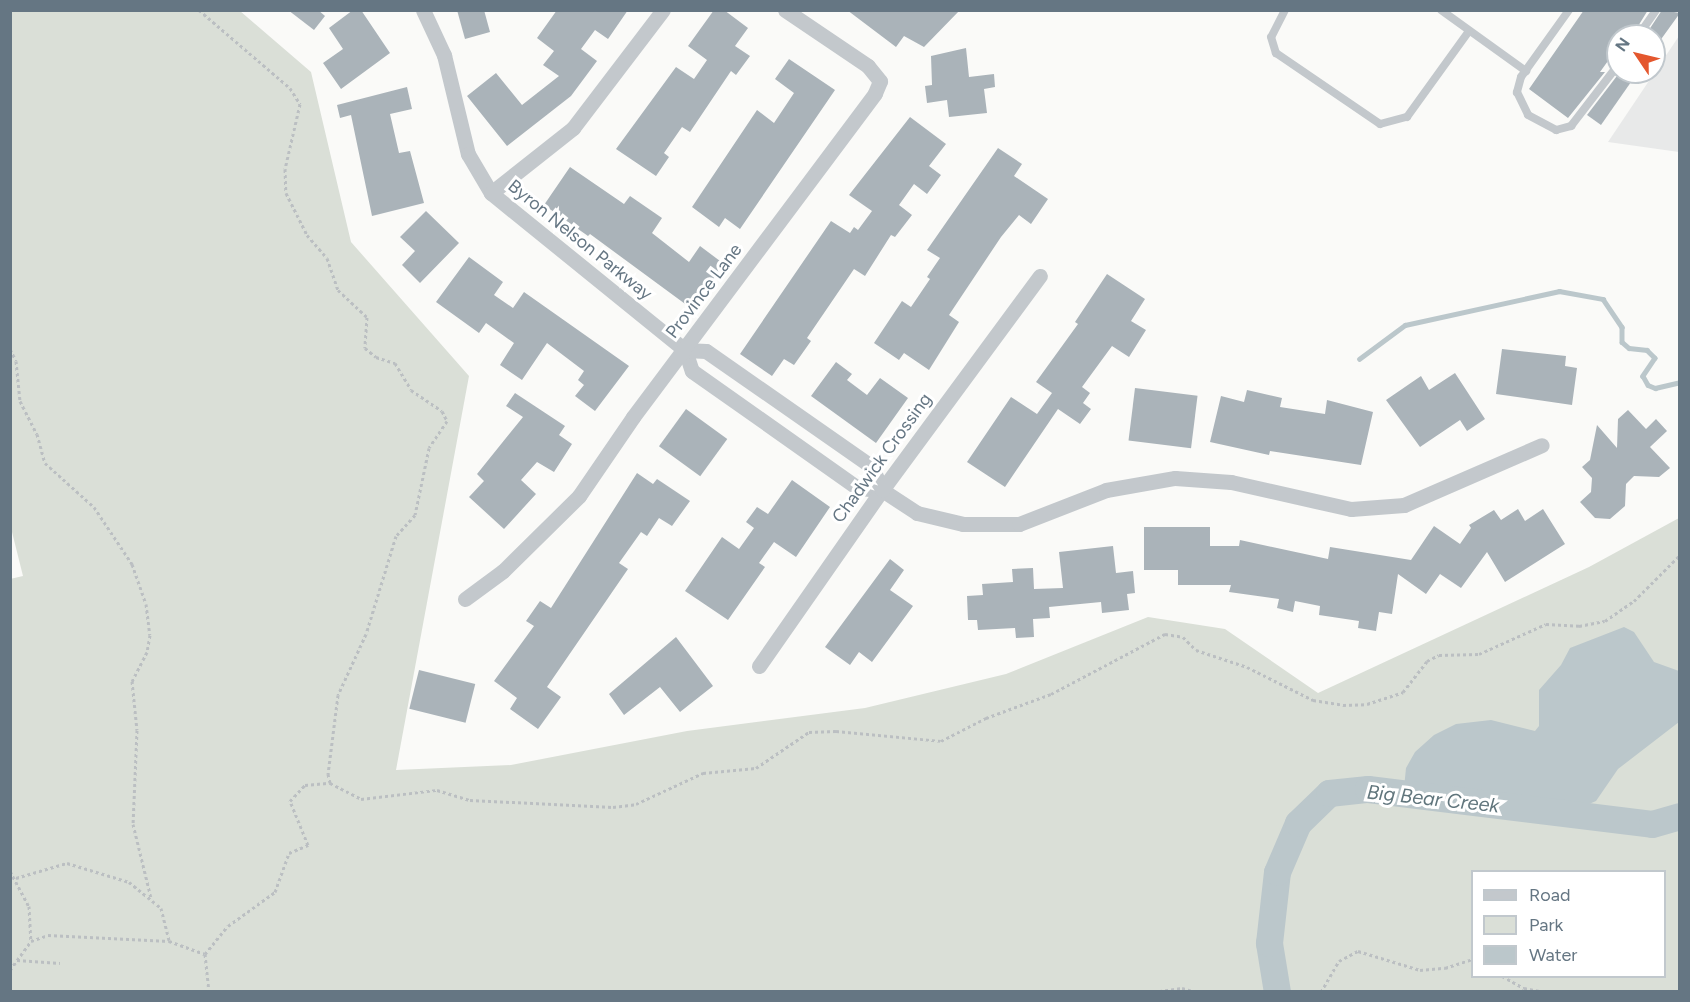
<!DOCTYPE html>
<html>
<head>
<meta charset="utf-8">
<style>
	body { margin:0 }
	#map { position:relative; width:1690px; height:1002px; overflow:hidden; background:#fafaf8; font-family:Figtree,sans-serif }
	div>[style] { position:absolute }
	.built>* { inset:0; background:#e8e9e9 }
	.green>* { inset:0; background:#dadfd7 }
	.water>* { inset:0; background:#bbc7cb }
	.stream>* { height:4.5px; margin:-2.25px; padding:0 2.25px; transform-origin:2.25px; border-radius:2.25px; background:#bbc7cb }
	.river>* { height:27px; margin:-13.5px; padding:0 13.5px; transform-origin:13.5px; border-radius:13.5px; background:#bbc7cb }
	.building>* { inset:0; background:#aab3b9; transform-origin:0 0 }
	.path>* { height:3px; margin-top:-1.5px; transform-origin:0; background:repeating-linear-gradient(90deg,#bbbfc2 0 3px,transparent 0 6px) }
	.service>* { height:8px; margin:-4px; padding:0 4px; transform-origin:4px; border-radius:4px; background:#c3c8cc }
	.minor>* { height:15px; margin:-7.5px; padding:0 7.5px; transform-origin:7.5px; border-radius:7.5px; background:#c3c8cc }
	span { translate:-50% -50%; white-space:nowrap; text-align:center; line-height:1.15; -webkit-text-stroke:6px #fff; paint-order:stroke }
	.street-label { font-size:18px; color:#657683 }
	.water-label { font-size:20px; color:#60757c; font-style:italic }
	.frame { position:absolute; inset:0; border:12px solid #657683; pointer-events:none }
	.legend { position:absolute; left:1471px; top:870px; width:195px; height:108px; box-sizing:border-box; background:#fff; border:2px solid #c1c8cd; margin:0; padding:8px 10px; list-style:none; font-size:18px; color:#657683 }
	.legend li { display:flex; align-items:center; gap:12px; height:30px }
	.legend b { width:30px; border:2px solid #c1c8cd }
	.north { position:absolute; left:1606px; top:24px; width:60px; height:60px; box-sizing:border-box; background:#fff; border:2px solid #c1c8cd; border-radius:50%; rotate:305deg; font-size:16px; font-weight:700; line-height:24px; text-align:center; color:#657683 }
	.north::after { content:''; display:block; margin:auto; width:21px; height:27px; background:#e4572e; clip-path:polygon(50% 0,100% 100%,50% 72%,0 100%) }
</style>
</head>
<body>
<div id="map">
	<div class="built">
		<i style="clip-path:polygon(1679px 36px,1679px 152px,1608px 142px)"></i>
	</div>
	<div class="green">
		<i style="clip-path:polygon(evenodd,10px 11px,240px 11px,311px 72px,351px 242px,469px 376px,396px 770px,511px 765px,687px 731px,865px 708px,1006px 674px,1148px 617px,1225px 629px,1318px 693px,1589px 567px,1679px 518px,1679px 991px,11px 991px,10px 579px,23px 576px,10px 524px,10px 11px,1472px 872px,1664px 872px,1664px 976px,1472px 976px,1472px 872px)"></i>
	</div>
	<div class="water">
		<i style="clip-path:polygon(1624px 627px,1634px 632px,1654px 662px,1679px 671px,1679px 722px,1618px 769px,1596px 801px,1566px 814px,1525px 816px,1404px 788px,1406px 768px,1415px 752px,1434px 735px,1456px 724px,1491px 720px,1535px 731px,1539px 726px,1539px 690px,1561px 665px,1570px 648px)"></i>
	</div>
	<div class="stream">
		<i style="left:1359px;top:359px;width:57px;rotate:-36.5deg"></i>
		<i style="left:1405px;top:325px;width:158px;rotate:-12.4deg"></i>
		<i style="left:1559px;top:291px;width:45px;rotate:10.3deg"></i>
		<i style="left:1603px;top:299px;width:34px;rotate:56deg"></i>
		<i style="left:1622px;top:327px;width:15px;rotate:90deg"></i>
		<i style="left:1622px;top:342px;width:9px;rotate:41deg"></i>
		<i style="left:1629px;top:348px;width:18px;rotate:6deg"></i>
		<i style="left:1647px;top:350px;width:11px;rotate:45deg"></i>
		<i style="left:1655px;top:358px;width:22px;rotate:124deg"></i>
		<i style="left:1643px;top:376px;width:10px;rotate:61deg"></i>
		<i style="left:1648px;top:385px;width:8px;rotate:23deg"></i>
		<i style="left:1655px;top:388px;width:26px;rotate:-13deg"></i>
	</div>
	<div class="river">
		<i style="left:1277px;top:992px;width:50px;rotate:-99.3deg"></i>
		<i style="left:1269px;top:943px;width:71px;rotate:-83.6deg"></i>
		<i style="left:1277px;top:872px;width:53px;rotate:-66.8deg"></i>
		<i style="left:1298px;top:823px;width:43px;rotate:-44.1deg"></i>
		<i style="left:1329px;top:793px;width:39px;rotate:-6deg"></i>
		<i style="left:1368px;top:789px;width:286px;rotate:7deg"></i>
		<i style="left:1652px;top:824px;width:29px;rotate:-16deg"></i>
	</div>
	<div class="building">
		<i style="clip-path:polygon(288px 10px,318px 10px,325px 16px,314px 30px)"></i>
		<i style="clip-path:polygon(353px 10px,361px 10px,390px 53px,341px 89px,323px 63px,343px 49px,329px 28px)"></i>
		<i style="clip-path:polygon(457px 10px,484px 10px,490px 32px,465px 39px)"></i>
		<i style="clip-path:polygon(557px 10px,628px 10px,608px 39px,595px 30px,581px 49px,597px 61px,571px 96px,507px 146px,467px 96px,496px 73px,522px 105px,559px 76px,543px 65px,554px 51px,537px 38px)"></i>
		<i style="clip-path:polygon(714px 10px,724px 10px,748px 28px,735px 46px,750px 56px,736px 75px,731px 71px,690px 132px,682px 127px,664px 153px,669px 157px,656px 176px,616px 149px,676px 67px,694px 79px,707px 60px,688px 46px)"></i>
		<i style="clip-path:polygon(847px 10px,960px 10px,924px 47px,904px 36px,896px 47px)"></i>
		<i style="clip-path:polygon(1584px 10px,1648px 10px,1632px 36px,1618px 36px,1618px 47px,1600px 72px,1605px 72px,1568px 118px,1529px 89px)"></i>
		<i style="clip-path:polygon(1662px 10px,1680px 13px,1654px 49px,1654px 36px,1645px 36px)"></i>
		<i style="clip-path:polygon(966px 48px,969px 77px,994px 74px,995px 87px,984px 89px,987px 113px,949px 117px,947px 100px,927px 103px,925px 86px,932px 85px,931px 56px)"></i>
		<i style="clip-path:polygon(789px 59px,835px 90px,740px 229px,725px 218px,719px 227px,692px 207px,757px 110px,774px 123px,794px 93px,775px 79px)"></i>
		<i style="clip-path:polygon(1620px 72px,1638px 72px,1601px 125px,1587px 115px)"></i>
		<i style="clip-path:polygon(407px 87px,412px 109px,390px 114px,399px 153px,410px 151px,424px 203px,372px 216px,351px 115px,340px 118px,337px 105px)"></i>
		<i style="clip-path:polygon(910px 117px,946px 144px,929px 166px,941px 175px,927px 194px,914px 184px,899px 205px,912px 215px,895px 237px,891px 235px,865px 276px,854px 269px,807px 338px,811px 341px,794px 365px,784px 359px,772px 376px,740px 354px,831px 221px,850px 233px,854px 227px,858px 230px,872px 211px,849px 195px)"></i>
		<i style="clip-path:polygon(998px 148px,1022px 164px,1014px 176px,1048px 199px,1031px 224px,1019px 215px,1001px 237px,949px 315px,959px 322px,929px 370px,904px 353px,899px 360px,874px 343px,902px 301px,911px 307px,930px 279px,927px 277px,940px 258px,927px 250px)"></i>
		<i style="clip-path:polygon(570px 167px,624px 204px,630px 196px,662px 218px,652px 233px,689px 262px,700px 246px,724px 264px,692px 309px,590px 234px,588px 236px,544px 205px)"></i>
		<i style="clip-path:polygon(426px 211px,459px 243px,420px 283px,402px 265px,415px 251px,400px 237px)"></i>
		<i style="clip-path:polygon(469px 257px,503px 282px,494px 295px,513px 308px,524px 292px,629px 366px,595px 411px,575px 396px,584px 385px,578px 380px,584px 371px,547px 343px,522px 380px,500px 365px,514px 343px,486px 323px,479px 333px,436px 302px)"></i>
		<i style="clip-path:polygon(1107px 274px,1145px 299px,1131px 321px,1146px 330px,1129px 357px,1112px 346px,1082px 387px,1090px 393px,1083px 403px,1091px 409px,1080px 424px,1058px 409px,1005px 487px,967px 462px,1011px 397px,1037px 414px,1052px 393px,1036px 382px,1078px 324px,1075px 322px)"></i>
		<i style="clip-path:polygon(1502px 349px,1566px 356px,1565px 366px,1577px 368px,1572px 405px,1496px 394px)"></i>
		<i style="clip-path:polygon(836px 362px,852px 374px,847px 380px,867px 395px,880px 378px,908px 398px,876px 443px,811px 396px)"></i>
		<i style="clip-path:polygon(1455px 373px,1485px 419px,1467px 431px,1460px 420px,1420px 447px,1386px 400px,1421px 376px,1429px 390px)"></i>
		<i style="left:1135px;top:388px;width:63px;height:53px;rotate:7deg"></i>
		<i style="clip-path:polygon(1247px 390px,1282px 398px,1280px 407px,1325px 414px,1327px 400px,1373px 412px,1361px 465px,1270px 451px,1269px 455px,1210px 442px,1221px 396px,1244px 402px)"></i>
		<i style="clip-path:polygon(515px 393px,565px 426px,559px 435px,572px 444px,554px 472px,537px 462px,521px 480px,536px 494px,504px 529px,469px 497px,484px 481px,477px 474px,523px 417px,506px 406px)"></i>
		<i style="left:686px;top:409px;width:51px;height:46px;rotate:36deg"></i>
		<i style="clip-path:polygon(1628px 410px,1646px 429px,1656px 419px,1667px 431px,1650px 447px,1670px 468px,1659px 477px,1634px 476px,1626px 484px,1625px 506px,1610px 519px,1595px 518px,1580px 502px,1591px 492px,1592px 478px,1582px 467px,1590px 460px,1597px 425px,1617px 448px,1618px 419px)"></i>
		<i style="clip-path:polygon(637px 473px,653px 484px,657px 479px,690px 501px,672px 526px,659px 518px,647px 536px,641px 532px,619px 563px,628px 569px,547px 687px,561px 697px,538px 729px,510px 709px,517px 698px,494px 681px,534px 626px,526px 621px,540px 601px,551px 608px)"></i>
		<i style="clip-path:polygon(792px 480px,830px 507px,796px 557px,774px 542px,759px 563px,765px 567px,728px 620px,685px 591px,722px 537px,739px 549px,754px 528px,746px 522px,757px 507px,768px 514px)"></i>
		<i style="clip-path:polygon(1518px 509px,1525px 521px,1543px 509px,1565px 544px,1505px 582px,1487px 552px,1461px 588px,1440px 574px,1426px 594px,1398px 574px,1392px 614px,1379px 612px,1376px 631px,1358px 628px,1359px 621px,1319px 615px,1320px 606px,1295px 601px,1293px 612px,1277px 608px,1279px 599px,1229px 592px,1231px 585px,1178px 585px,1178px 570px,1144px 570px,1144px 527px,1210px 527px,1210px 546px,1239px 546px,1240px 540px,1328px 559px,1330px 547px,1411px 560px,1434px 526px,1460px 544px,1471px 528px,1469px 525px,1494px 510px,1501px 520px)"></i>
		<i style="clip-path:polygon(1113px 546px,1116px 573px,1133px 571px,1135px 593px,1127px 594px,1129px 610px,1102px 613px,1101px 602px,1049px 607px,1050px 618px,1033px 619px,1034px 637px,1016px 638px,1015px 628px,978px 630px,977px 620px,968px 620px,967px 596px,983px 595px,982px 584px,1013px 582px,1012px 569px,1033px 568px,1034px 589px,1063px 588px,1059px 552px)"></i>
		<i style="clip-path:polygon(890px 559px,904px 570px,890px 590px,913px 606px,872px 662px,859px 652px,850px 665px,825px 647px)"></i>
		<i style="clip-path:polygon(676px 637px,713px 686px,680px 712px,660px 687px,624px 715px,609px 694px)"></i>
		<i style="left:419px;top:670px;width:58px;height:40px;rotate:14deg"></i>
	</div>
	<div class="path">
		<i style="left:199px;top:10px;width:120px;rotate:40.6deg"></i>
		<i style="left:290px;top:88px;width:19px;rotate:58deg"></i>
		<i style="left:300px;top:104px;width:67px;rotate:103deg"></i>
		<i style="left:285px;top:169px;width:24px;rotate:88deg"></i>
		<i style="left:286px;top:193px;width:47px;rotate:63.4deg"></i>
		<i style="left:307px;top:235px;width:30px;rotate:49deg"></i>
		<i style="left:327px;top:258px;width:34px;rotate:71deg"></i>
		<i style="left:338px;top:290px;width:40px;rotate:43deg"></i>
		<i style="left:367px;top:317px;width:31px;rotate:94deg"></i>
		<i style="left:365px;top:348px;width:14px;rotate:39deg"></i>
		<i style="left:376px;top:357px;width:20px;rotate:18deg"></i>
		<i style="left:395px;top:363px;width:31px;rotate:59deg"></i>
		<i style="left:411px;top:390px;width:37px;rotate:34deg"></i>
		<i style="left:442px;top:411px;width:11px;rotate:63deg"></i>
		<i style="left:447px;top:421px;width:32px;rotate:124deg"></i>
		<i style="left:429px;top:448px;width:68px;rotate:101.8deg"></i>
		<i style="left:415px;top:515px;width:28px;rotate:132deg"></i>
		<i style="left:396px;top:536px;width:102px;rotate:107deg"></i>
		<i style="left:366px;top:634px;width:67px;rotate:114.7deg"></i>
		<i style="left:338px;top:695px;width:80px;rotate:97.2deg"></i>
		<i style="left:328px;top:774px;width:9px;rotate:77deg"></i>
		<i style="left:10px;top:349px;width:13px;rotate:63deg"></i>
		<i style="left:16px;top:361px;width:40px;rotate:84.3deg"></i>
		<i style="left:20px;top:401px;width:37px;rotate:63deg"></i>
		<i style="left:37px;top:434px;width:30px;rotate:75deg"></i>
		<i style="left:45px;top:463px;width:66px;rotate:41.9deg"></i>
		<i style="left:94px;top:507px;width:69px;rotate:56.3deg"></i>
		<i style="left:132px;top:564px;width:42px;rotate:70.7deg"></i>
		<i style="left:146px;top:604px;width:31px;rotate:83deg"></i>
		<i style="left:150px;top:635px;width:17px;rotate:100deg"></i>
		<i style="left:147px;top:652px;width:33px;rotate:117deg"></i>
		<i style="left:132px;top:681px;width:49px;rotate:84.2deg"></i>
		<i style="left:137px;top:730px;width:94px;rotate:92.4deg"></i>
		<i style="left:133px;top:824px;width:76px;rotate:76.3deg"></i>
		<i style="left:10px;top:871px;width:40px;rotate:62deg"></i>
		<i style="left:29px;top:906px;width:35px;rotate:87deg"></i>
		<i style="left:16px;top:878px;width:53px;rotate:-16.4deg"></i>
		<i style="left:67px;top:863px;width:65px;rotate:17deg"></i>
		<i style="left:129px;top:882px;width:41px;rotate:39.1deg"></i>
		<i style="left:161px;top:908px;width:34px;rotate:76deg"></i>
		<i style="left:205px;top:954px;width:38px;rotate:84deg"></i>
		<i style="left:17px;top:960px;width:43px;rotate:4deg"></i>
		<i style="left:10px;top:970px;width:36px;rotate:-54deg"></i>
		<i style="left:31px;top:941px;width:18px;rotate:-19deg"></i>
		<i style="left:48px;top:935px;width:121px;rotate:2.8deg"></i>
		<i style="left:169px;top:941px;width:38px;rotate:20deg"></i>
		<i style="left:205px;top:954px;width:36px;rotate:-51deg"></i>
		<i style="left:228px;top:926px;width:58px;rotate:-35.9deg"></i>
		<i style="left:275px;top:892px;width:41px;rotate:-70.3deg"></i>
		<i style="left:289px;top:853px;width:21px;rotate:-23deg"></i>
		<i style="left:308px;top:845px;width:48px;rotate:-112.2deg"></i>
		<i style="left:290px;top:801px;width:22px;rotate:-47deg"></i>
		<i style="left:305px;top:785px;width:25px;rotate:-5deg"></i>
		<i style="left:330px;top:783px;width:35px;rotate:27deg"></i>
		<i style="left:361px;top:799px;width:77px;rotate:-6.8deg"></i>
		<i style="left:437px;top:790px;width:34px;rotate:17deg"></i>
		<i style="left:470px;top:800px;width:143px;rotate:2.8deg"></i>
		<i style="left:613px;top:807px;width:23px;rotate:-7deg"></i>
		<i style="left:636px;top:804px;width:74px;rotate:-24.8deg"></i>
		<i style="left:703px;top:773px;width:53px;rotate:-5.4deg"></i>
		<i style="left:756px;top:768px;width:64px;rotate:-34.2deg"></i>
		<i style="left:809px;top:732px;width:27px;rotate:-2deg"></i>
		<i style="left:836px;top:731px;width:105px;rotate:5.4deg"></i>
		<i style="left:941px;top:741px;width:51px;rotate:-27.1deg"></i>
		<i style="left:986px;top:718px;width:69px;rotate:-20.3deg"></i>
		<i style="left:1051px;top:694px;width:129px;rotate:-27.8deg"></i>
		<i style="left:1165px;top:634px;width:18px;rotate:9deg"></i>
		<i style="left:1183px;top:637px;width:18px;rotate:45deg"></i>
		<i style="left:1196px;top:650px;width:54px;rotate:18.4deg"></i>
		<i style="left:1247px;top:667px;width:74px;rotate:26.6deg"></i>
		<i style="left:1313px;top:700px;width:30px;rotate:9deg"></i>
		<i style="left:1343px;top:705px;width:24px;rotate:-2deg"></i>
		<i style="left:1367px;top:704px;width:38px;rotate:-18deg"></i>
		<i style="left:1403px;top:692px;width:39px;rotate:-52deg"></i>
		<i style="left:1427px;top:661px;width:13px;rotate:-27deg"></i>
		<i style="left:1439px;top:655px;width:40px;rotate:-1.4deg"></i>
		<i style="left:1479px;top:654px;width:73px;rotate:-24.1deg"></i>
		<i style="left:1546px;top:624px;width:33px;rotate:3deg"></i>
		<i style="left:1579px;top:626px;width:26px;rotate:-11deg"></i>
		<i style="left:1605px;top:621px;width:35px;rotate:-35deg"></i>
		<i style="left:1634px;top:601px;width:65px;rotate:-45deg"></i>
		<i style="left:1502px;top:976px;width:25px;rotate:29deg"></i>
		<i style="left:1524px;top:988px;width:21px;rotate:11deg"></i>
		<i style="left:1153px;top:992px;width:29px;rotate:-8deg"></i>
		<i style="left:1182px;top:988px;width:15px;rotate:16deg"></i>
		<i style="left:1321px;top:992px;width:36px;rotate:-60deg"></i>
		<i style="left:1339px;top:961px;width:21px;rotate:-28deg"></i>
		<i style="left:1358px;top:951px;width:65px;rotate:17deg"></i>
		<i style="left:1420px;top:970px;width:25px;rotate:-5deg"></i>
		<i style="left:1445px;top:968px;width:28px;rotate:-18deg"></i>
	</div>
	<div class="service">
		<i style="left:1285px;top:10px;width:30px;rotate:117deg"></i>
		<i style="left:1271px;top:37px;width:17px;rotate:73deg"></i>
		<i style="left:1276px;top:53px;width:126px;rotate:34.3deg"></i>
		<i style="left:1380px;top:124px;width:28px;rotate:-15deg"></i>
		<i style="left:1407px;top:117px;width:106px;rotate:-54.2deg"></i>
		<i style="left:1441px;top:10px;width:105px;rotate:35.7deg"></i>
		<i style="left:1569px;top:10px;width:82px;rotate:125.6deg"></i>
		<i style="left:1521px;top:77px;width:16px;rotate:105deg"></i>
		<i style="left:1517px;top:92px;width:25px;rotate:64deg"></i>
		<i style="left:1528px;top:115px;width:32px;rotate:28deg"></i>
		<i style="left:1556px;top:130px;width:16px;rotate:-15deg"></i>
		<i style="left:1571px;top:126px;width:77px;rotate:-52.4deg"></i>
		<i style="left:1638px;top:36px;width:32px;rotate:-55deg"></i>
	</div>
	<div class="minor">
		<i style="left:423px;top:10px;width:50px;rotate:65deg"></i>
		<i style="left:444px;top:55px;width:102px;rotate:76.4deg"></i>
		<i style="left:468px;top:154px;width:45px;rotate:59.5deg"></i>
		<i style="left:491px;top:193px;width:250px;rotate:39deg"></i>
		<i style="left:685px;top:350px;width:22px;rotate:72deg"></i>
		<i style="left:692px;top:371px;width:203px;rotate:35.2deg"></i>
		<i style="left:858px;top:488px;width:24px;rotate:5deg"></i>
		<i style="left:882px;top:490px;width:42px;rotate:33.3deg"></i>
		<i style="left:917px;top:513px;width:47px;rotate:13.4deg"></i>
		<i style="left:963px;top:524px;width:56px"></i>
		<i style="left:1019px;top:524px;width:93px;rotate:-21.3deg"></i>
		<i style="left:1106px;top:490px;width:70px;rotate:-9.9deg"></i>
		<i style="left:1175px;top:478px;width:56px;rotate:4.1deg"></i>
		<i style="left:1231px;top:482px;width:123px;rotate:12.7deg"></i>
		<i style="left:1351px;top:509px;width:53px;rotate:-4.3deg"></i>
		<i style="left:1404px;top:505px;width:150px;rotate:-23.5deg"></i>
		<i style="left:491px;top:193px;width:105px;rotate:-38.4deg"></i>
		<i style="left:573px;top:128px;width:148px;rotate:-52.7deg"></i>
		<i style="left:685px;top:350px;width:21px;rotate:3deg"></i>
		<i style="left:706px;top:351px;width:203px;rotate:34.9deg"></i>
		<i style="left:872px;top:467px;width:25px;rotate:67deg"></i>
		<i style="left:465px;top:599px;width:47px;rotate:-36.4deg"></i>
		<i style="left:503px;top:571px;width:107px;rotate:-44.6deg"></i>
		<i style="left:579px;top:496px;width:96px;rotate:-55.6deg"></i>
		<i style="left:633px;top:417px;width:404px;rotate:-53.2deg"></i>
		<i style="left:875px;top:93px;width:13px;rotate:-67deg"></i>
		<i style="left:880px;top:81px;width:19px;rotate:-129deg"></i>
		<i style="left:868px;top:66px;width:100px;rotate:-146deg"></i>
		<i style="left:759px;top:666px;width:215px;rotate:-55.1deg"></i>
		<i style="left:882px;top:490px;width:266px;rotate:-53.6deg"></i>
	</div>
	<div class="street-label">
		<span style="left:580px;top:240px;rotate:39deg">Byron Nelson Parkway</span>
		<span style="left:704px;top:291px;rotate:-53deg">Province Lane</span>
		<span style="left:882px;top:458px;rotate:-54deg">Chadwick Crossing</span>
	</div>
	<div class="water-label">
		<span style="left:1433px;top:799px;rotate:6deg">Big Bear Creek</span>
	</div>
	<div class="frame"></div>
	<ul class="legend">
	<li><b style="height:8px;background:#c3c8cc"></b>Road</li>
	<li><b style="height:16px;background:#dadfd7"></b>Park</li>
	<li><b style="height:16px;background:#bbc7cb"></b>Water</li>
	</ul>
	<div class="north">N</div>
</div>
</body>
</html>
